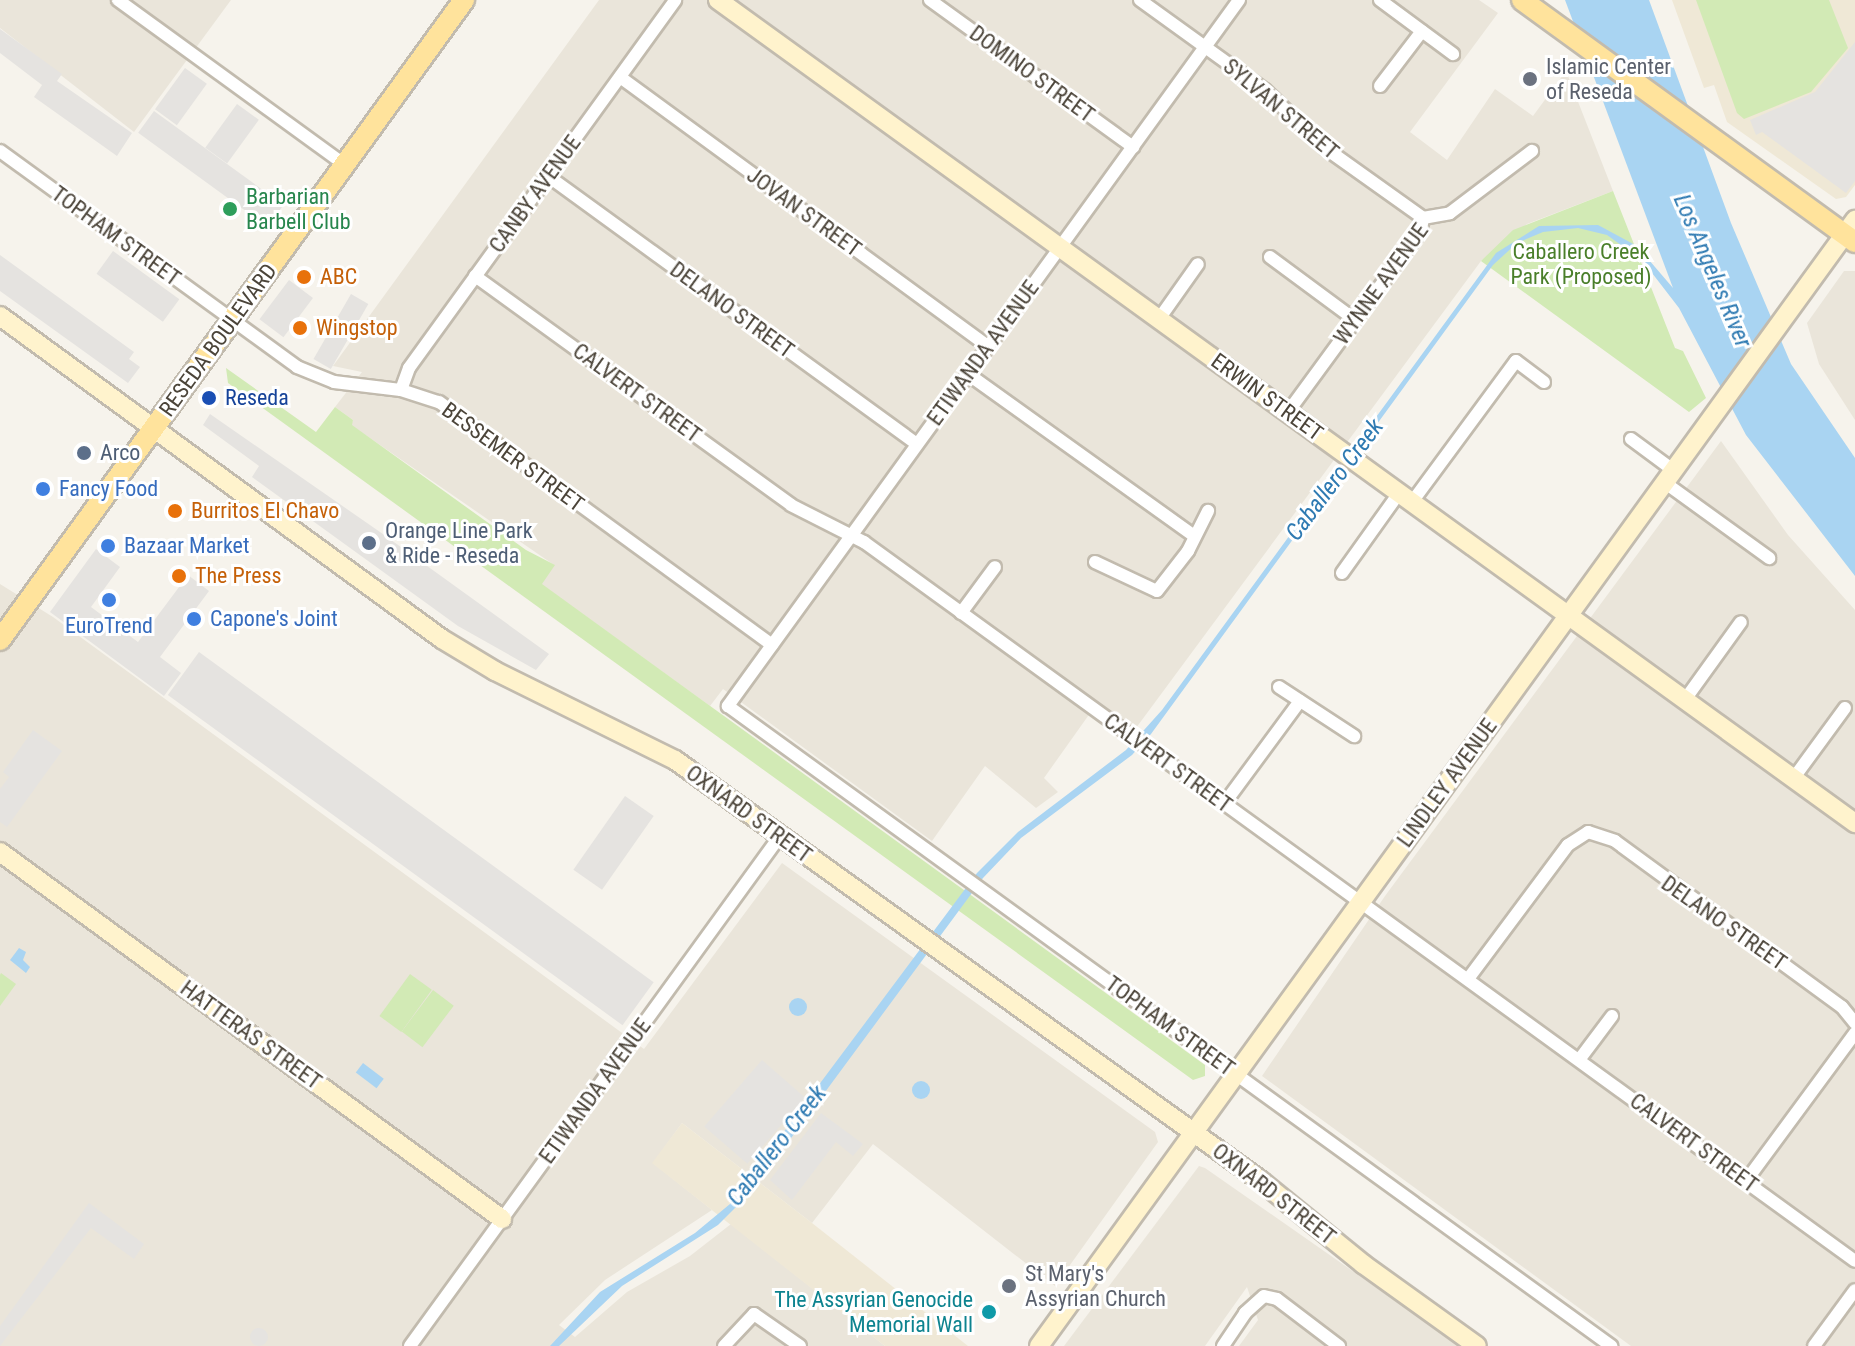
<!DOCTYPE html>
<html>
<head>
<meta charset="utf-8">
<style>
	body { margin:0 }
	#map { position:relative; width:1855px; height:1346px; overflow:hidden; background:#f6f3ec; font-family:"Roboto Condensed",sans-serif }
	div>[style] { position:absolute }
	.residential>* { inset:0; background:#eae5da }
	.education>* { inset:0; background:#efe8d6 }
	.green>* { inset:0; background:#d2eab5; transform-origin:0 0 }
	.parking>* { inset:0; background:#e5e3e0; transform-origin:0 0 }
	.round { border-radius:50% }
	.water>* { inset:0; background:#a9d4f2; transform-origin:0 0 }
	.roads { filter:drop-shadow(2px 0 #c2bbae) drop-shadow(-2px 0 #c2bbae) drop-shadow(0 2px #c2bbae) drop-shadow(0 -2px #c2bbae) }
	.street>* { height:12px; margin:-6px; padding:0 6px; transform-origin:6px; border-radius:6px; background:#fff }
	.secondary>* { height:18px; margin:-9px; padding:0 9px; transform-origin:9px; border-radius:9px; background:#fff3cd }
	.primary>* { height:20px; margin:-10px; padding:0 10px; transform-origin:10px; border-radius:10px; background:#ffe39c }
	.dots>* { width:22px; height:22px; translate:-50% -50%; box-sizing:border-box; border:4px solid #fff; border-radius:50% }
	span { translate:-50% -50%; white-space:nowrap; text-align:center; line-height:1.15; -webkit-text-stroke:6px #fff; paint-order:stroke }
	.worship-label { font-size:22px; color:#5b616d }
	.left { translate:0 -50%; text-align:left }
	.street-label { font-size:22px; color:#4b4439 }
	.leisure-label { font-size:22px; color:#27864d }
	.park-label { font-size:22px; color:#4a7f2a }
	.food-label { font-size:22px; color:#c56008 }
	.transit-label { font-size:22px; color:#164399 }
	.service-label { font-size:22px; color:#4e5e75 }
	.shop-label { font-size:22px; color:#366cbe }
	.culture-label { font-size:22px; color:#0d838f }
	.right { translate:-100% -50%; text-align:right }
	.water-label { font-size:24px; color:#2e7ab2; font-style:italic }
</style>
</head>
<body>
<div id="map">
	<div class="residential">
		<i style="clip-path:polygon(0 0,231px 0,134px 132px,0 28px)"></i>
		<i style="clip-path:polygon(599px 0,1479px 0,1498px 13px,1410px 132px,1447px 160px,1495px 89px,1533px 116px,1566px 71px,1613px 191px,1527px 224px,1481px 261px,1136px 728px,1098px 702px,1044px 778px,1058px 792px,1036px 808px,985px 766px,932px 841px,723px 689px,710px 706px,541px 584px,554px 565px,351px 425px,353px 420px,335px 407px,362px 372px,333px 366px)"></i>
		<i style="clip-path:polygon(1844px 271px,1855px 271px,1855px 420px,1819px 364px,1807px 323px)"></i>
		<i style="clip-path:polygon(1721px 441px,1788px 535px,1855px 610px,1855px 1346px,1631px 1346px,1262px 1076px,1385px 896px)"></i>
		<i style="clip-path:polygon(0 584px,53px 617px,644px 1049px,782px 863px,1155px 1132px,1158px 1142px,1055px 1286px,873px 1144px,812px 1223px,682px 1123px,653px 1163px,712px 1210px,605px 1280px,559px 1325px,575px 1337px,627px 1292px,690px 1256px,731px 1224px,885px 1346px,0 1346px)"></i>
		<i style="clip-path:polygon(1199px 1166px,1205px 1168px,1460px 1346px,1239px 1346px,1258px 1320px,1247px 1287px,1205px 1346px,1064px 1346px)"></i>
	</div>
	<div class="education">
		<i style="clip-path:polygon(1672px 0,1855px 0,1855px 185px,1846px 197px,1836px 199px,1727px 122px,1714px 85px,1704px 88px)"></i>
		<i style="clip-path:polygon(682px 1123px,812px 1223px,968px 1346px,885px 1346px,652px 1163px)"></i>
	</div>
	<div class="green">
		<i style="clip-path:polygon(1696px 0,1829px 0,1848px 48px,1811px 92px,1744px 119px,1737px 113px)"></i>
		<i style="clip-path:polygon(1613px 191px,1675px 348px,1683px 351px,1706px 398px,1689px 412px,1481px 261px,1513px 230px)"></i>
		<i style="clip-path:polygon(226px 368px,316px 432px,335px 407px,353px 420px,352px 425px,526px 550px,555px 565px,542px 584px,1205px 1065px,1205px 1076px,1193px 1080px,228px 383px)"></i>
		<i style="clip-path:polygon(1px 973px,16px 984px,0 1006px,0 975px)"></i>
		<i style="left:410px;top:974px;width:27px;height:52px;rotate:36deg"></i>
		<i style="left:433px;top:990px;width:26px;height:52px;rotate:37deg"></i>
	</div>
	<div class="parking">
		<i style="clip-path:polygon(0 29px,62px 74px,57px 81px,132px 133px,117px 156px,34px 97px,42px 85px,0 53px)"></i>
		<i style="clip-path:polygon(1855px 42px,1855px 181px,1846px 193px,1762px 132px,1756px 135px,1750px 120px,1815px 92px)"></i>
		<i style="left:185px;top:68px;width:27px;height:51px;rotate:36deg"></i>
		<i style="left:237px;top:104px;width:27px;height:54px;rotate:36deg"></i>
		<i style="left:154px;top:111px;width:160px;height:27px;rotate:36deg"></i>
		<i style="left:113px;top:251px;width:82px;height:28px;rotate:36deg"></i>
		<i style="clip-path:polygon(0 255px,134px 352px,129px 359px,140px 367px,128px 383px,0 291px)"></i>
		<i style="left:289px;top:280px;width:30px;height:49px;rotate:37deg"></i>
		<i style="left:351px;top:294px;width:20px;height:75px;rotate:30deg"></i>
		<i style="clip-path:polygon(210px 414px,380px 532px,549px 654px,536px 670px,458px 626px,252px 477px,259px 466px,203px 425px)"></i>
		<i style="clip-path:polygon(96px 549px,120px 567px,91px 607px,138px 642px,188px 575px,209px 591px,160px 657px,181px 673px,164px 696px,50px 612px)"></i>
		<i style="left:199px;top:652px;width:562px;height:53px;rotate:36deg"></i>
		<i style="clip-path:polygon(33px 730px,62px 751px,7px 827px,0 822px,0 789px,9px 777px,3px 772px)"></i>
		<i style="left:625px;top:796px;width:35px;height:90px;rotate:35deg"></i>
		<i style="left:762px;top:1060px;width:57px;height:88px;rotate:41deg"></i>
		<i style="clip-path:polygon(821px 1113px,863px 1144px,853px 1156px,836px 1142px,792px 1200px,770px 1180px)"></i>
		<i style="clip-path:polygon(89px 1203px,144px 1244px,134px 1259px,91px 1228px,0 1346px,0 1326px)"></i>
		<i class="round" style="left:250px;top:1328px;width:18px;height:18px"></i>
	</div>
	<div class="water">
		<i style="clip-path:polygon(1565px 0,1649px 0,1731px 223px,1791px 364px,1855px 458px,1855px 576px,1746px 435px,1679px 308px,1642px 260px,1607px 235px,1578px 228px,1543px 232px,1517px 243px,1493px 265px,1151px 734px,1132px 755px,1021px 838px,983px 878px,752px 1191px,718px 1225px,622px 1286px,559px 1346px,550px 1346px,600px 1292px,695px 1233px,730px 1204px,977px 873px,1018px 832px,1126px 750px,1162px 710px,1496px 253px,1539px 226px,1598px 225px,1637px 246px,1673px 288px)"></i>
		<i style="clip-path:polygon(19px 948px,26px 952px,23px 960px,30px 967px,26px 973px,10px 960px)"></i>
		<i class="round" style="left:789px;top:998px;width:18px;height:18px"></i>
		<i style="left:363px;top:1063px;width:26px;height:12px;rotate:37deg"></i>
		<i class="round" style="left:912px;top:1081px;width:18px;height:18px"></i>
	</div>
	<div class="roads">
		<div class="street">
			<i style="left:118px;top:0;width:279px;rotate:36deg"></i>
			<i style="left:930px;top:0;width:251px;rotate:35.9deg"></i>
			<i style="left:1140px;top:0;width:154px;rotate:35.8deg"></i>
			<i style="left:1265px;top:90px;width:83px;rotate:44deg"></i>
			<i style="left:1325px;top:148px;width:120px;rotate:35.5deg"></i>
			<i style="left:1239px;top:0;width:872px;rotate:125.9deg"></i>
			<i style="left:728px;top:706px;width:1091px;rotate:35.93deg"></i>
			<i style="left:1380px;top:0;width:91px;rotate:36.5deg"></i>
			<i style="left:620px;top:77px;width:456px;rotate:36.2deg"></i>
			<i style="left:1380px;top:86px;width:69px;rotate:-52.6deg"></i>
			<i style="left:0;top:151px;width:367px;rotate:36deg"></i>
			<i style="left:297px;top:367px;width:40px;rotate:22deg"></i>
			<i style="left:334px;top:382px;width:67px;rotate:6.8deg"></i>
			<i style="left:401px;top:390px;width:40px;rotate:18deg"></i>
			<i style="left:439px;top:402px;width:412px;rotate:36.1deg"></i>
			<i style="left:548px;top:176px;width:456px;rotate:36deg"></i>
			<i style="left:1423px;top:218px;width:27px;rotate:-10deg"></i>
			<i style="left:1450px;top:213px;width:103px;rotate:-37.1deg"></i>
			<i style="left:1270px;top:257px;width:106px;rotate:36.5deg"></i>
			<i style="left:475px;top:276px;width:390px;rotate:35.9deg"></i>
			<i style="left:791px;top:505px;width:82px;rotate:26.9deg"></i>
			<i style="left:864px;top:542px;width:1224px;rotate:35.96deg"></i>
			<i style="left:1159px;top:319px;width:67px;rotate:-54.7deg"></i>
			<i style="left:968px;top:374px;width:278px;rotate:35.6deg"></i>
			<i style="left:401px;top:390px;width:23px;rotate:-70deg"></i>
			<i style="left:409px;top:368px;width:454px;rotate:-54.1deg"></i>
			<i style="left:1288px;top:412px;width:225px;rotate:-53.8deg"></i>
			<i style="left:1421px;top:230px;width:12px;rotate:-81deg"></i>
			<i style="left:1631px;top:439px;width:52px;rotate:36.4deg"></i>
			<i style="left:1664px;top:482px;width:130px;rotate:35.9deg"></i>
			<i style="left:1412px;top:502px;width:175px;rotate:-53.6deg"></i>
			<i style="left:1516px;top:361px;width:35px;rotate:37deg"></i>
			<i style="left:1095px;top:562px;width:68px;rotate:25.1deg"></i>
			<i style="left:1157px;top:591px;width:51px;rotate:-52.2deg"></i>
			<i style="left:1188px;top:551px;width:45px;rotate:-63.4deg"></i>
			<i style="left:1342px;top:573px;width:98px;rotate:-54.5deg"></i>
			<i style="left:961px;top:613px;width:57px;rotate:-53.5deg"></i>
			<i style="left:1279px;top:687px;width:90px;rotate:33.2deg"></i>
			<i style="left:1684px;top:701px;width:97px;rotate:-54.2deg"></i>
			<i style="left:1793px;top:779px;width:88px;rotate:-53.8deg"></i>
			<i style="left:1224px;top:804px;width:128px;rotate:-53.6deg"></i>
			<i style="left:1468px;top:979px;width:167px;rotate:-53.3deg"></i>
			<i style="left:1568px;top:845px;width:24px;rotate:-33deg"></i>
			<i style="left:1588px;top:832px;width:28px;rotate:18deg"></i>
			<i style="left:1615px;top:841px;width:281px;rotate:36.2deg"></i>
			<i style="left:1842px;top:1007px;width:21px;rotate:51deg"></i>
			<i style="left:1579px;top:1060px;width:55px;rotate:-53.1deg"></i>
			<i style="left:1746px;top:1181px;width:184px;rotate:-53.6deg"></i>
			<i style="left:410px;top:1346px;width:630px;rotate:-54.04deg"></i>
			<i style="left:724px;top:1346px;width:44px;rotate:-46.8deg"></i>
			<i style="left:754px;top:1314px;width:56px;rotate:34.8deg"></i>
			<i style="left:1223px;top:1346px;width:40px;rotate:-56deg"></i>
			<i style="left:1245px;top:1313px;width:25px;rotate:-42deg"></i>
			<i style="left:1264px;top:1296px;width:13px;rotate:13deg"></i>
			<i style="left:1277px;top:1299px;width:78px;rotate:37.2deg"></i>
			<i style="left:1814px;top:1346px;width:69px;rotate:-53.8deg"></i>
		</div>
		<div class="secondary">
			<i style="left:718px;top:0;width:1404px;rotate:35.9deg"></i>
			<i style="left:0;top:316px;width:547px;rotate:36.16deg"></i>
			<i style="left:442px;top:639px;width:62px;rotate:31.1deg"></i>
			<i style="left:495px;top:671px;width:201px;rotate:26.3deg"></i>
			<i style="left:675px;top:760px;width:722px;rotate:35.69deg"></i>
			<i style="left:1261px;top:1181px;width:132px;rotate:39.1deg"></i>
			<i style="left:1363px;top:1264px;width:140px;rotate:35.7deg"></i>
			<i style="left:0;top:852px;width:622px;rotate:36.17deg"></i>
			<i style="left:1039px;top:1346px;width:1391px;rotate:-54.07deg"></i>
		</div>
		<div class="primary">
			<i style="left:1522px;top:0;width:412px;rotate:36deg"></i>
			<i style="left:0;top:640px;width:791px;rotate:-54.06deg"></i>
		</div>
	</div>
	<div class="dots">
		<i style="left:1530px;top:79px;background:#6b7280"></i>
		<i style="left:230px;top:209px;background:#2e9e5b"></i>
		<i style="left:304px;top:277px;background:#e8710a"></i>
		<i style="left:300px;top:328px;background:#e8710a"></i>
		<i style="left:209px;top:398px;background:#1a4fb4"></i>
		<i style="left:84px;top:453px;background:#5c6f8a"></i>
		<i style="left:43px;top:489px;background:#3f7fe0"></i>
		<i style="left:175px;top:511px;background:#e8710a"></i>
		<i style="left:369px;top:543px;background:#5c6f8a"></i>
		<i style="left:108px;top:546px;background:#3f7fe0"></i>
		<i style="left:179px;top:576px;background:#e8710a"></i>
		<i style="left:109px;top:600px;background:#3f7fe0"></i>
		<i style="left:194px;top:619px;background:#3f7fe0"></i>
		<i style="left:1009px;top:1286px;background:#6b7280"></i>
		<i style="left:989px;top:1312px;background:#0f9aa8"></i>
	</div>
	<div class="worship-label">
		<span class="left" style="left:1546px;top:79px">Islamic Center<br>of Reseda</span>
		<span class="left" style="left:1025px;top:1286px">St Mary's<br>Assyrian Church</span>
	</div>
	<div class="street-label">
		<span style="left:1032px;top:74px;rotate:36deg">DOMINO STREET</span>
		<span style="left:1281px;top:109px;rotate:40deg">SYLVAN STREET</span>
		<span style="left:535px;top:194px;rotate:-54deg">CANBY AVENUE</span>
		<span style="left:804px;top:212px;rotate:36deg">JOVAN STREET</span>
		<span style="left:116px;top:236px;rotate:36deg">TOPHAM STREET</span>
		<span style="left:1381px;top:284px;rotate:-54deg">WYNNE AVENUE</span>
		<span style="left:732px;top:310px;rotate:36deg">DELANO STREET</span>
		<span style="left:218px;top:340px;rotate:-54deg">RESEDA BOULEVARD</span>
		<span style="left:983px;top:353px;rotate:-54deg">ETIWANDA AVENUE</span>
		<span style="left:637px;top:393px;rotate:36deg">CALVERT STREET</span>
		<span style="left:1267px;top:397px;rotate:36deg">ERWIN STREET</span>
		<span style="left:513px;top:457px;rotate:36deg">BESSEMER STREET</span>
		<span style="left:1168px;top:763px;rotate:36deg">CALVERT STREET</span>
		<span style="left:1447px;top:783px;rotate:-54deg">LINDLEY AVENUE</span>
		<span style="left:749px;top:814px;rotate:36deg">OXNARD STREET</span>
		<span style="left:1724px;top:923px;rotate:35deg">DELANO STREET</span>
		<span style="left:1170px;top:1026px;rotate:36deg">TOPHAM STREET</span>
		<span style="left:251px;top:1035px;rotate:36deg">HATTERAS STREET</span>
		<span style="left:595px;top:1091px;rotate:-54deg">ETIWANDA AVENUE</span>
		<span style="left:1694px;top:1143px;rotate:36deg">CALVERT STREET</span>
		<span style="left:1274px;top:1194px;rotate:38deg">OXNARD STREET</span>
	</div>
	<div class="leisure-label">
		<span class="left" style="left:246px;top:209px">Barbarian<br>Barbell Club</span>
	</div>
	<div class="park-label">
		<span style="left:1581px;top:264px">Caballero Creek<br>Park (Proposed)</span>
	</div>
	<div class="food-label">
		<span class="left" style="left:320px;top:277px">ABC</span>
		<span class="left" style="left:316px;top:328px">Wingstop</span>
		<span class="left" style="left:191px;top:511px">Burritos El Chavo</span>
		<span class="left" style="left:195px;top:576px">The Press</span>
	</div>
	<div class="transit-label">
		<span class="left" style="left:225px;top:398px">Reseda</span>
	</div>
	<div class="service-label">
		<span class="left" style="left:100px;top:453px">Arco</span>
		<span class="left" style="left:385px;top:543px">Orange Line Park<br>&amp; Ride - Reseda</span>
	</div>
	<div class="shop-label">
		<span class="left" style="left:59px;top:489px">Fancy Food</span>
		<span class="left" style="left:124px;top:546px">Bazaar Market</span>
		<span class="left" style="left:210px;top:619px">Capone's Joint</span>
		<span style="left:109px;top:626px">EuroTrend</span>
	</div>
	<div class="culture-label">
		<span class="right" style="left:973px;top:1312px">The Assyrian Genocide<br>Memorial Wall</span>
	</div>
	<div class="water-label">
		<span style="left:1712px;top:271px;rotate:67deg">Los Angeles River</span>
		<span style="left:1335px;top:480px;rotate:-53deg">Caballero Creek</span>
		<span style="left:777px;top:1146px;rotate:-52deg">Caballero Creek</span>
	</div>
</div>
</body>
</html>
